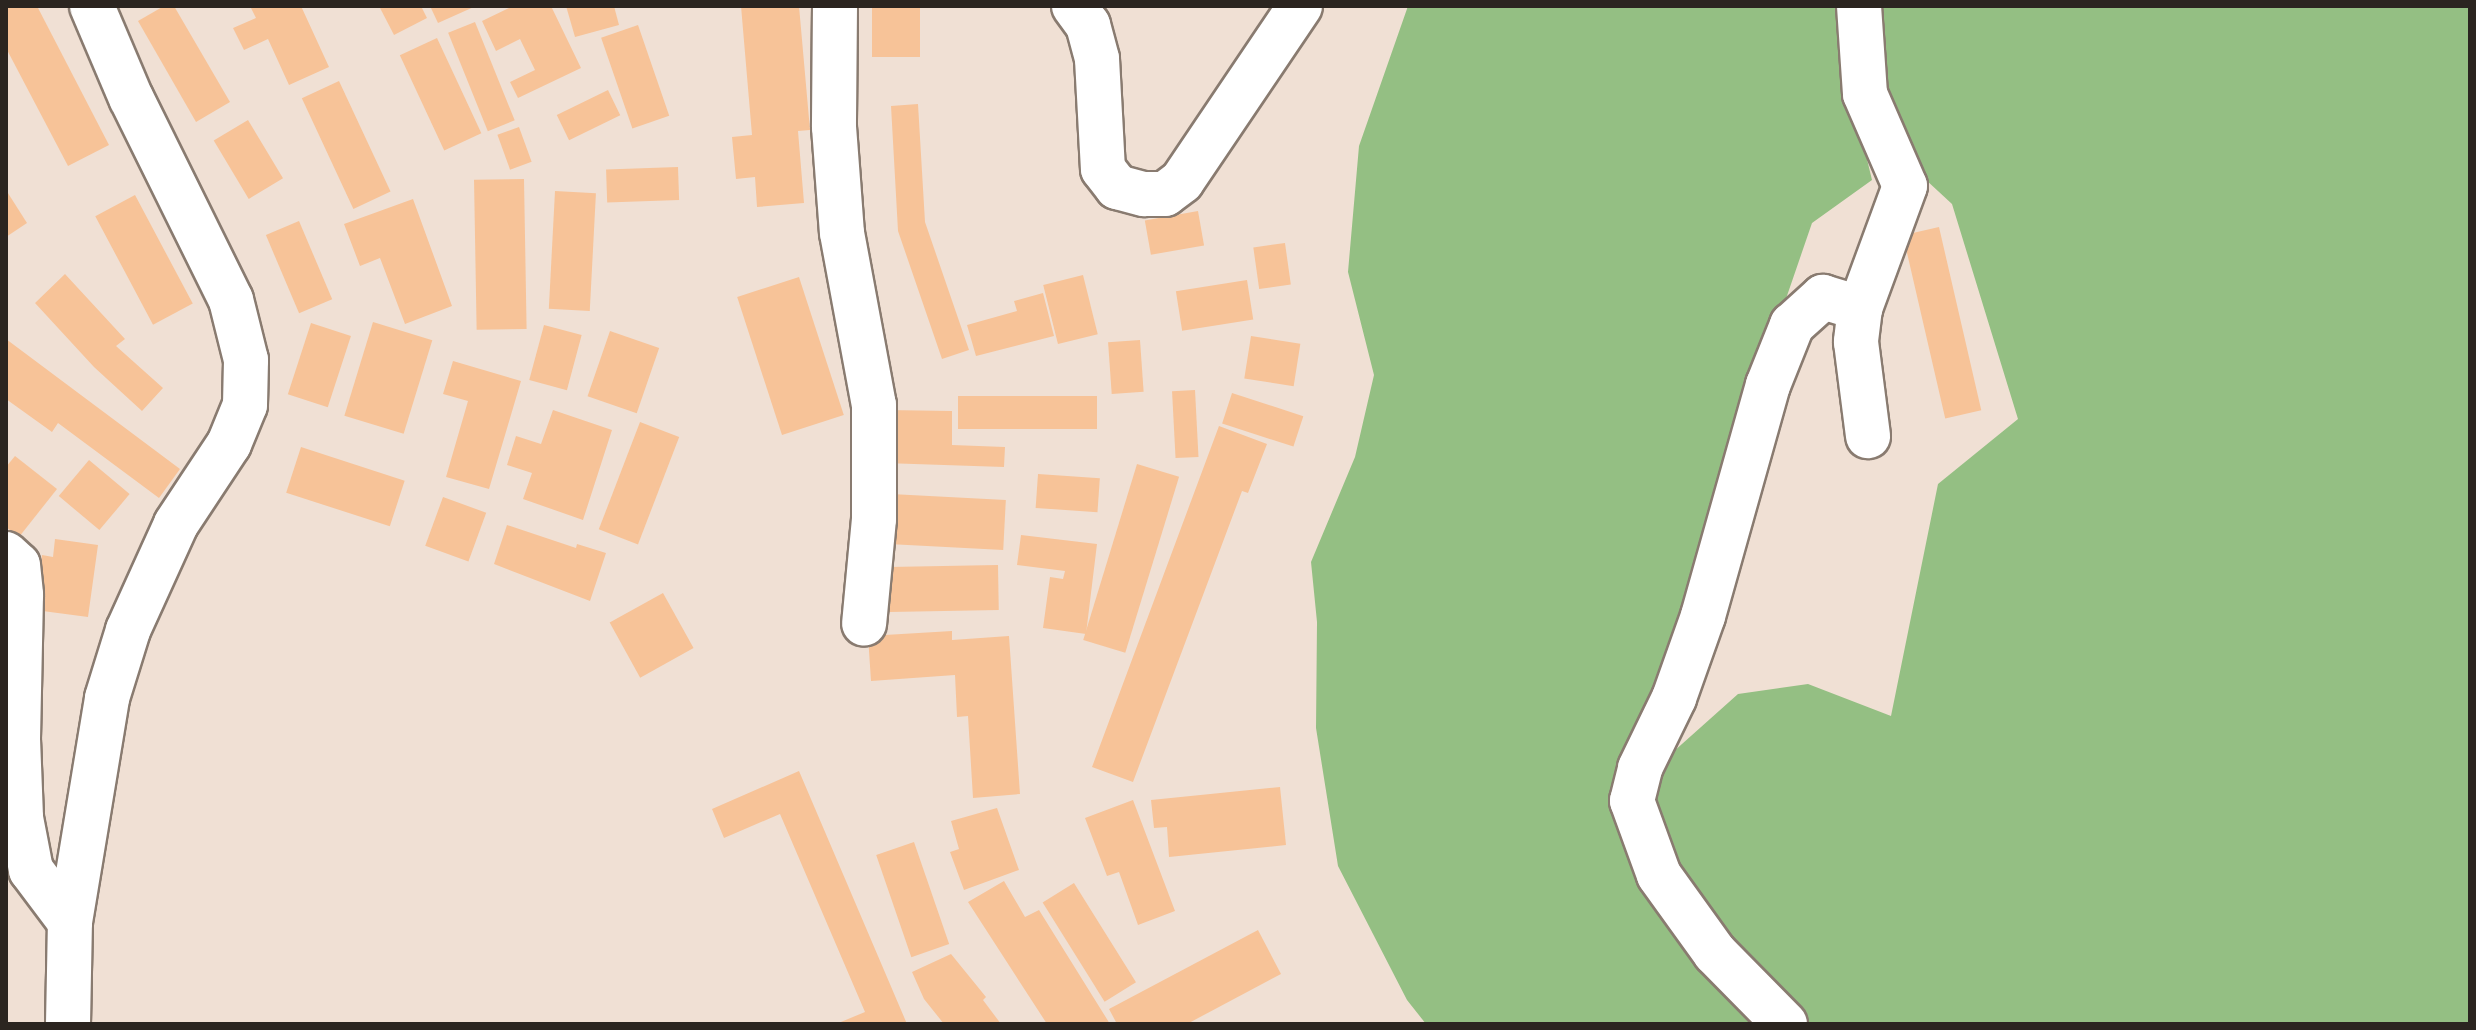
<!DOCTYPE html>
<html>
<head>
<meta charset="utf-8">
<style>
	body { margin:0 }
	#map { position:relative; width:2476px; height:1030px; overflow:hidden; background:#f0e0d4; font-family:"Archivo Narrow",sans-serif }
	div>[style] { position:absolute }
	.green>* { inset:0; background:#94bf83 }
	.building>* { inset:0; background:#f7c398; transform-origin:0 0 }
	.roads { filter:drop-shadow(2px 0 #897b70) drop-shadow(-2px 0 #897b70) drop-shadow(0 2px #897b70) drop-shadow(0 -2px #897b70) }
	.minor>* { height:44px; margin:-22px; padding:0 22px; transform-origin:22px; border-radius:22px; background:#fff }
	span { translate:-50% -50%; white-space:nowrap; text-align:center; line-height:1.15; -webkit-text-stroke:8px #fff; paint-order:stroke }
	.frame { position:absolute; inset:0; border:8px solid #2b2520; pointer-events:none }
</style>
</head>
<body>
<div id="map">
	<div class="green">
		<i style="clip-path:polygon(1408px 6px,1845px 6px,1853px 101px,1872px 180px,1812px 223px,1743px 424px,1690px 613px,1620px 766px,1766px 1024px,1426px 1024px,1407px 1000px,1338px 866px,1316px 728px,1317px 622px,1311px 562px,1355px 457px,1374px 375px,1348px 272px,1359px 146px)"></i>
		<i style="clip-path:polygon(1874px 6px,2470px 6px,2470px 1024px,1807px 1024px,1671px 872px,1647px 800px,1654px 769px,1738px 694px,1808px 684px,1891px 716px,1938px 484px,2018px 419px,1952px 204px,1925px 179px,1878px 90px)"></i>
	</div>
	<div class="building">
		<i style="clip-path:polygon(6px 6px,37px 6px,109px 145px,68px 166px,6px 48px)"></i>
		<i style="clip-path:polygon(164px 6px,174px 6px,230px 102px,196px 122px,138px 21px)"></i>
		<i style="clip-path:polygon(250px 6px,301px 6px,329px 67px,289px 85px,268px 39px,244px 50px,233px 28px,256px 18px)"></i>
		<i style="clip-path:polygon(379px 6px,421px 6px,427px 18px,394px 35px)"></i>
		<i style="clip-path:polygon(430px 6px,476px 6px,438px 23px)"></i>
		<i style="clip-path:polygon(513px 6px,551px 6px,581px 68px,518px 98px,510px 82px,535px 70px,520px 39px,496px 51px,482px 21px)"></i>
		<i style="clip-path:polygon(566px 6px,614px 6px,619px 25px,575px 37px)"></i>
		<i style="clip-path:polygon(741px 6px,799px 6px,810px 130px,798px 131px,804px 203px,757px 207px,755px 177px,736px 179px,732px 137px,752px 135px)"></i>
		<i style="left:872px;top:6px;width:48px;height:51px"></i>
		<i style="left:475px;top:22px;width:106px;height:29px;rotate:68deg"></i>
		<i style="left:638px;top:25px;width:96px;height:39px;rotate:71deg"></i>
		<i style="left:437px;top:38px;width:105px;height:41px;rotate:65deg"></i>
		<i style="left:339px;top:81px;width:122px;height:41px;rotate:65deg"></i>
		<i style="left:608px;top:90px;width:28px;height:57px;rotate:64deg"></i>
		<i style="clip-path:polygon(918px 104px,925px 222px,969px 350px,942px 359px,898px 231px,891px 106px)"></i>
		<i style="left:248px;top:120px;width:68px;height:40px;rotate:59deg"></i>
		<i style="left:519px;top:127px;width:37px;height:23px;rotate:70deg"></i>
		<i style="left:678px;top:167px;width:33px;height:72px;rotate:88deg"></i>
		<i style="left:524px;top:179px;width:150px;height:50px;rotate:89deg"></i>
		<i style="clip-path:polygon(6px 190px,27px 223px,6px 237px)"></i>
		<i style="left:555px;top:191px;width:41px;height:118px;rotate:3deg"></i>
		<i style="left:135px;top:195px;width:123px;height:45px;rotate:62deg"></i>
		<i style="clip-path:polygon(413px 199px,452px 306px,405px 324px,380px 258px,360px 266px,344px 224px)"></i>
		<i style="left:1198px;top:211px;width:35px;height:54px;rotate:80deg"></i>
		<i style="left:299px;top:221px;width:85px;height:36px;rotate:67deg"></i>
		<i style="left:1939px;top:227px;width:188px;height:37px;rotate:77deg"></i>
		<i style="left:1285px;top:243px;width:42px;height:32px;rotate:82deg"></i>
		<i style="clip-path:polygon(65px 274px,125px 339px,116px 346px,163px 388px,142px 411px,94px 367px,35px 303px)"></i>
		<i style="left:1083px;top:275px;width:61px;height:41px;rotate:76deg"></i>
		<i style="left:799px;top:277px;width:145px;height:65px;rotate:72deg"></i>
		<i style="left:1247px;top:280px;width:40px;height:72px;rotate:81deg"></i>
		<i style="clip-path:polygon(1043px 293px,1054px 336px,976px 356px,967px 325px,1017px 311px,1014px 301px)"></i>
		<i style="left:373px;top:322px;width:62px;height:98px;rotate:17deg"></i>
		<i style="left:311px;top:323px;width:42px;height:75px;rotate:18deg"></i>
		<i style="left:544px;top:325px;width:39px;height:57px;rotate:15deg"></i>
		<i style="left:610px;top:331px;width:52px;height:69px;rotate:19deg"></i>
		<i style="left:1251px;top:336px;width:50px;height:43px;rotate:9deg"></i>
		<i style="clip-path:polygon(6px 339px,180px 469px,159px 498px,58px 423px,52px 432px,6px 399px)"></i>
		<i style="left:1140px;top:340px;width:52px;height:32px;rotate:86deg"></i>
		<i style="clip-path:polygon(453px 361px,521px 381px,489px 489px,446px 477px,468px 401px,443px 394px)"></i>
		<i style="left:1195px;top:390px;width:67px;height:23px;rotate:87deg"></i>
		<i style="left:1232px;top:393px;width:75px;height:32px;rotate:18deg"></i>
		<i style="left:958px;top:396px;width:139px;height:33px"></i>
		<i style="clip-path:polygon(553px 410px,612px 430px,583px 520px,523px 499px,532px 473px,507px 465px,516px 436px,541px 444px)"></i>
		<i style="clip-path:polygon(886px 410px,952px 411px,952px 445px,1005px 447px,1004px 467px,884px 463px)"></i>
		<i style="left:640px;top:422px;width:42px;height:115px;rotate:21deg"></i>
		<i style="clip-path:polygon(1219px 426px,1267px 444px,1248px 493px,1242px 491px,1133px 782px,1092px 767px)"></i>
		<i style="left:301px;top:447px;width:109px;height:48px;rotate:18deg"></i>
		<i style="clip-path:polygon(15px 456px,57px 489px,19px 537px,6px 527px,6px 467px)"></i>
		<i style="left:89px;top:460px;width:53px;height:47px;rotate:40deg"></i>
		<i style="left:1137px;top:464px;width:44px;height:184px;rotate:17deg"></i>
		<i style="left:1038px;top:474px;width:62px;height:34px;rotate:4deg"></i>
		<i style="left:891px;top:494px;width:115px;height:50px;rotate:3deg"></i>
		<i style="left:443px;top:497px;width:46px;height:52px;rotate:20deg"></i>
		<i style="clip-path:polygon(507px 525px,576px 548px,577px 544px,606px 553px,590px 601px,494px 564px)"></i>
		<i style="clip-path:polygon(1021px 535px,1097px 544px,1086px 634px,1043px 628px,1050px 577px,1063px 579px,1065px 571px,1017px 565px)"></i>
		<i style="clip-path:polygon(55px 539px,98px 545px,88px 617px,35px 610px,42px 555px,53px 557px)"></i>
		<i style="left:998px;top:565px;width:45px;height:123px;rotate:89deg"></i>
		<i style="left:663px;top:593px;width:63px;height:61px;rotate:61deg"></i>
		<i style="clip-path:polygon(952px 631px,952px 640px,1009px 636px,1020px 794px,973px 798px,968px 716px,957px 717px,955px 675px,871px 681px,868px 636px)"></i>
		<i style="clip-path:polygon(799px 771px,907px 1024px,836px 1024px,865px 1012px,780px 814px,724px 838px,712px 809px)"></i>
		<i style="clip-path:polygon(1280px 787px,1286px 845px,1169px 857px,1167px 827px,1154px 828px,1151px 800px)"></i>
		<i style="clip-path:polygon(1133px 800px,1175px 911px,1138px 925px,1119px 872px,1107px 876px,1085px 818px)"></i>
		<i style="clip-path:polygon(997px 808px,1019px 870px,964px 890px,950px 852px,959px 849px,951px 821px)"></i>
		<i style="left:914px;top:842px;width:108px;height:40px;rotate:71deg"></i>
		<i style="clip-path:polygon(1004px 881px,1025px 917px,1039px 910px,1110px 1024px,1047px 1024px,968px 902px)"></i>
		<i style="left:1074px;top:883px;width:117px;height:37px;rotate:58deg"></i>
		<i style="clip-path:polygon(1258px 930px,1281px 974px,1187px 1024px,1117px 1024px,1109px 1009px)"></i>
		<i style="clip-path:polygon(951px 954px,986px 997px,983px 1000px,1001px 1024px,944px 1024px,924px 999px,912px 972px)"></i>
	</div>
	<div class="roads">
		<div class="minor">
			<i style="left:835px;top:6px;width:121px;rotate:90.5deg"></i>
			<i style="left:834px;top:127px;width:106px;rotate:85.7deg"></i>
			<i style="left:842px;top:233px;width:175px;rotate:79.5deg"></i>
			<i style="left:874px;top:405px;width:114px;rotate:90deg"></i>
			<i style="left:874px;top:519px;width:105px;rotate:95.4deg"></i>
			<i style="left:1074px;top:6px;width:24px;rotate:54deg"></i>
			<i style="left:1088px;top:25px;width:35px;rotate:75deg"></i>
			<i style="left:1097px;top:59px;width:110px;rotate:86.9deg"></i>
			<i style="left:1103px;top:169px;width:23px;rotate:52deg"></i>
			<i style="left:1117px;top:187px;width:28px;rotate:15deg"></i>
			<i style="left:1144px;top:194px;width:21px"></i>
			<i style="left:1165px;top:194px;width:21px;rotate:-37deg"></i>
			<i style="left:1182px;top:181px;width:211px;rotate:-56deg"></i>
			<i style="left:1859px;top:6px;width:88px;rotate:86.1deg"></i>
			<i style="left:1865px;top:94px;width:100px;rotate:66.5deg"></i>
			<i style="left:1905px;top:186px;width:130px;rotate:110.2deg"></i>
			<i style="left:6px;top:554px;width:16px;rotate:43deg"></i>
			<i style="left:18px;top:565px;width:30px;rotate:84deg"></i>
			<i style="left:21px;top:595px;width:144px;rotate:91.2deg"></i>
			<i style="left:18px;top:739px;width:79px;rotate:87.8deg"></i>
			<i style="left:21px;top:818px;width:53px;rotate:79.1deg"></i>
			<i style="left:31px;top:870px;width:65px;rotate:53.1deg"></i>
			<i style="left:68px;top:1024px;width:102px;rotate:-88.9deg"></i>
			<i style="left:70px;top:922px;width:227px;rotate:-80.6deg"></i>
			<i style="left:107px;top:698px;width:71px;rotate:-72.8deg"></i>
			<i style="left:128px;top:630px;width:116px;rotate:-65.6deg"></i>
			<i style="left:176px;top:524px;width:96px;rotate:-56.5deg"></i>
			<i style="left:229px;top:444px;width:42px;rotate:-67.7deg"></i>
			<i style="left:245px;top:405px;width:45px;rotate:-88.7deg"></i>
			<i style="left:246px;top:360px;width:62px;rotate:-104deg"></i>
			<i style="left:231px;top:300px;width:225px;rotate:-116.3deg"></i>
			<i style="left:131px;top:98px;width:100px;rotate:-113deg"></i>
			<i style="left:1785px;top:1024px;width:100px;rotate:-134.6deg"></i>
			<i style="left:1715px;top:953px;width:96px;rotate:-125.7deg"></i>
			<i style="left:1659px;top:875px;width:79px;rotate:-110deg"></i>
			<i style="left:1632px;top:801px;width:34px;rotate:-76deg"></i>
			<i style="left:1640px;top:768px;width:78px;rotate:-64.1deg"></i>
			<i style="left:1674px;top:698px;width:87px;rotate:-70.5deg"></i>
			<i style="left:1703px;top:616px;width:240px;rotate:-74.3deg"></i>
			<i style="left:1768px;top:385px;width:65px;rotate:-68.2deg"></i>
			<i style="left:1792px;top:325px;width:42px;rotate:-42.1deg"></i>
			<i style="left:1823px;top:297px;width:39px;rotate:17deg"></i>
			<i style="left:1860px;top:308px;width:34px;rotate:97deg"></i>
			<i style="left:1856px;top:342px;width:95px;rotate:82.7deg"></i>
		</div>
	</div>
	<div class="frame"></div>
</div>
</body>
</html>
